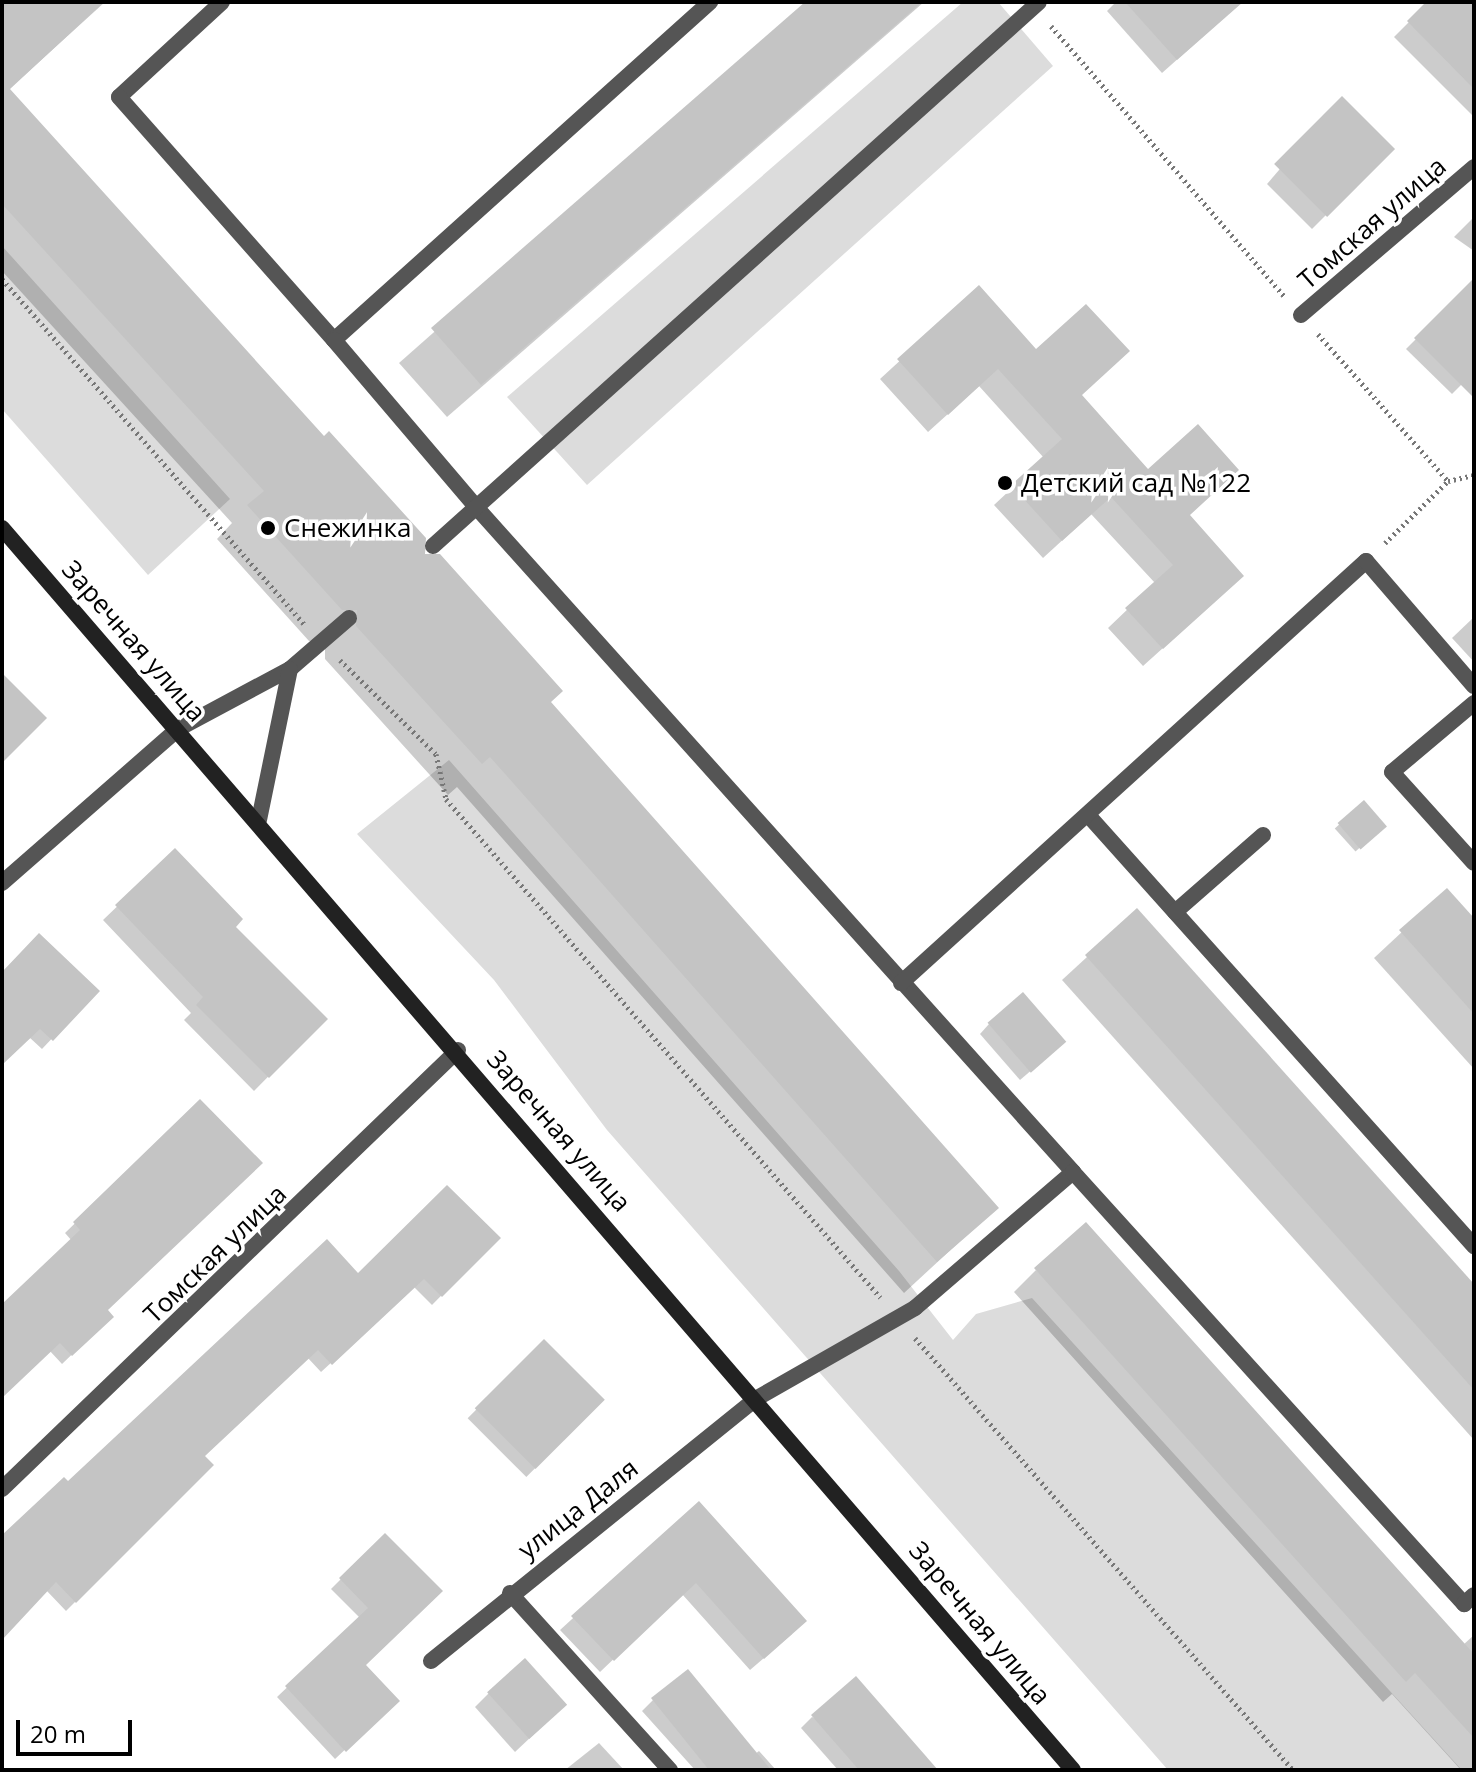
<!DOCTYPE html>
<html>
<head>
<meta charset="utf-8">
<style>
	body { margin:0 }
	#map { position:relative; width:1476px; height:1772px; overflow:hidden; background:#fff; font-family:"Open Sans",sans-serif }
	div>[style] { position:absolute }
	.green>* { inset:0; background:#dcdcdc }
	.shadow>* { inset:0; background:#0003; transform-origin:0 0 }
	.building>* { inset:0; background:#c4c4c4; transform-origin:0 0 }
	.path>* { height:5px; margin-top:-2.5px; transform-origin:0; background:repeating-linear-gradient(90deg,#777 0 2px,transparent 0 6px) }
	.lane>* { height:16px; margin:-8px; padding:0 8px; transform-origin:8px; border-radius:8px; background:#555 }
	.street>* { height:16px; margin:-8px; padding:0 8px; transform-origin:8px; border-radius:8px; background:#555 }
	.secondary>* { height:16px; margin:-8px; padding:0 8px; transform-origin:8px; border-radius:8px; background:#222 }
	.dots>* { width:22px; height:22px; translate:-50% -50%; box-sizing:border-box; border:4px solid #fff; border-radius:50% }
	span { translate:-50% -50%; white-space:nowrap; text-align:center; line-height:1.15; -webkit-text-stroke:7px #fff; paint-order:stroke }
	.street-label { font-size:26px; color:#000 }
	.poi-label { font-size:26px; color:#000 }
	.left { translate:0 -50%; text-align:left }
	.frame { position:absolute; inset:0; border:4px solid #000; pointer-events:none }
	.scale { position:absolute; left:16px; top:1720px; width:116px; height:36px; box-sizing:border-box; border:4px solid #000; border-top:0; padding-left:10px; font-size:24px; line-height:28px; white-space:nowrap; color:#000; -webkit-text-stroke:6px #fff; paint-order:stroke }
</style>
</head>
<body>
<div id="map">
	<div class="green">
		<i style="clip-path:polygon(963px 2px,998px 2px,1053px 66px,587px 485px,507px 397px)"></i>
		<i style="clip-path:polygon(2px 246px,230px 499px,148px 575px,2px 409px)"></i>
		<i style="clip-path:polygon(449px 760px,899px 1271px,953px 1340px,976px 1314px,1032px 1298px,1460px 1768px,1168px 1770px,607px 1130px,494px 980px,357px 834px)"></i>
	</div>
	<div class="shadow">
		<i style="clip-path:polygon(2px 2px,105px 2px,8px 90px,996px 1208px,904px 1293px,457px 787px,448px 795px,325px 659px,325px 642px,309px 641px,217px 539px,232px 523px,2px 271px)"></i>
		<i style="clip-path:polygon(808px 2px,924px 2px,447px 417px,399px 363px)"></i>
		<i style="clip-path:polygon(1116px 2px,1242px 2px,1162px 73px,1107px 11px)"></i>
		<i style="clip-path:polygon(1429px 2px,1474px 2px,1474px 117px,1394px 37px)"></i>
		<i style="clip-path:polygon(1328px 113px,1392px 149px,1312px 229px,1267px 184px)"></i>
		<i style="clip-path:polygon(1474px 217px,1474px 251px,1454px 237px)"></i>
		<i style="clip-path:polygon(1474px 281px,1474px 372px,1452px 394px,1406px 349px)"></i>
		<i style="clip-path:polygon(979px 288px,1188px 516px,1223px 594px,1143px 666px,1108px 628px,1155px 583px,1091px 514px,1043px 558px,994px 505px,1044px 458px,979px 386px,928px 432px,880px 379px)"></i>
		<i style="clip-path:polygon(1474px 617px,1474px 662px,1452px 638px)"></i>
		<i style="left:1363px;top:803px;width:31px;height:38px;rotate:48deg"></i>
		<i style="clip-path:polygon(175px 851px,233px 927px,325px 1019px,254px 1091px,184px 1020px,191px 1013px,103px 920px)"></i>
		<i style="clip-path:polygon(1447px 890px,1474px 921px,1474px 1069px,1374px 958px)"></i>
		<i style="clip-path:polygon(1137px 911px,1474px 1287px,1474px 1440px,1062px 980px)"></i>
		<i style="clip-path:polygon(2px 974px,97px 991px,42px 1049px,29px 1037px,2px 1062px)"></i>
		<i style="clip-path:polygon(989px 1024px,1054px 1051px,1020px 1080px,980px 1034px)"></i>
		<i style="clip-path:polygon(200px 1102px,105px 1310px,111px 1317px,62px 1364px,49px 1350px,2px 1396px,2px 1306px,72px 1241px,65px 1233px)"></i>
		<i style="clip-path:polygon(498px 1238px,432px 1305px,414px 1287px,321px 1372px,307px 1357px,202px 1456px,212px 1465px,66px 1611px,46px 1590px,2px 1633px,2px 1538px,68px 1484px,358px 1276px)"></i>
		<i style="clip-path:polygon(1036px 1270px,1463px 1645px,1474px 1635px,1474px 1770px,1461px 1770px,1392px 1694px,1383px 1702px,1014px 1292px)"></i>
		<i style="left:544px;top:1342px;width:83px;height:108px;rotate:45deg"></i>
		<i style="clip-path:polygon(698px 1504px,792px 1634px,750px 1670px,682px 1594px,600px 1672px,560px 1630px)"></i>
		<i style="clip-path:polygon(385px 1535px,364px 1665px,397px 1701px,335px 1759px,277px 1697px,360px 1618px,331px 1589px)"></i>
		<i style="clip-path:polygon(489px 1693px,565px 1705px,515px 1752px,475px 1707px)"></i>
		<i style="clip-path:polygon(653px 1700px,755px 1754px,759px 1751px,776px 1770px,695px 1770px,642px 1711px)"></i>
		<i style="clip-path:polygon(812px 1717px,935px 1770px,838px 1770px,801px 1728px)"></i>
		<i style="clip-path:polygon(599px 1743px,624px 1770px,565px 1770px)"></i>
	</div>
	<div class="building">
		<i style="clip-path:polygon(2px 2px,104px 2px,10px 89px,324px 436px,329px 431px,426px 538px,425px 554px,440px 554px,563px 691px,551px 702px,999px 1208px,937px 1262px,490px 757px,482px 764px,356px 626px,357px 610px,342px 610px,247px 505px,264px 491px,2px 204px)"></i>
		<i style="clip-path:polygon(805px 2px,922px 2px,481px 385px,431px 328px)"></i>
		<i style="clip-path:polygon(1125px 2px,1243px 2px,1177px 60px)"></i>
		<i style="clip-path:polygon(1426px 2px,1474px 2px,1474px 89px,1407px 21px)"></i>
		<i style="left:1342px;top:96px;width:75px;height:96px;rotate:45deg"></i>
		<i style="clip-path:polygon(1474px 278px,1474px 398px,1414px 338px)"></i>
		<i style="clip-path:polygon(979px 285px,1036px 349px,1086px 304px,1130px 351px,1082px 395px,1148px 469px,1198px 424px,1239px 470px,1190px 515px,1244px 576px,1163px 649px,1125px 608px,1173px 565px,1111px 497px,1062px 541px,1011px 485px,1062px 439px,998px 369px,948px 415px,897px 359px)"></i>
		<i style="clip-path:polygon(2px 673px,47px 718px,2px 763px)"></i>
		<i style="left:1364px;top:800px;width:35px;height:35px;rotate:49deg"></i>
		<i style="clip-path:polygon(175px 848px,243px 919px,236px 927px,328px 1019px,269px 1078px,196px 1005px,203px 997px,115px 905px)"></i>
		<i style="clip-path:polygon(1447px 888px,1474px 918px,1474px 1014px,1399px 930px)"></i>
		<i style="clip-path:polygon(1137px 908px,1474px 1284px,1474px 1390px,1085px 955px)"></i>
		<i style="clip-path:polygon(39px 933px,100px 991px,53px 1041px,40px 1029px,2px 1065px,2px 972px)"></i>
		<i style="left:1023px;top:992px;width:66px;height:47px;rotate:49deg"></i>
		<i style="clip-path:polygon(200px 1099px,263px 1163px,108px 1310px,114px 1317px,72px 1356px,60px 1343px,2px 1398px,2px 1304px,80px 1230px,73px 1222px)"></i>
		<i style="clip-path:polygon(447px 1185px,501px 1238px,442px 1297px,424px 1279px,332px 1365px,318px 1350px,205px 1456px,214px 1465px,76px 1603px,56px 1582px,2px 1640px,2px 1535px,64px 1477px,68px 1481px,327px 1239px,358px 1273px)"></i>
		<i style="clip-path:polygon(1086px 1222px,1474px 1654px,1474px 1738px,1415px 1673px,1406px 1682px,1034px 1268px)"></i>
		<i style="left:544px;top:1339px;width:86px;height:98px;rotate:45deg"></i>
		<i style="clip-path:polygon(699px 1501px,807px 1621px,764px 1659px,696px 1583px,614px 1661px,571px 1616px)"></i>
		<i style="clip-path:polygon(385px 1533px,443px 1591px,366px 1665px,400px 1701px,346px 1752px,285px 1686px,368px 1608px,339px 1578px)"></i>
		<i style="left:525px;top:1658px;width:63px;height:51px;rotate:48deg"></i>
		<i style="clip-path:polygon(688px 1669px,771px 1770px,709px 1770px,651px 1698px)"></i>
		<i style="clip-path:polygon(856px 1676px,938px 1770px,859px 1770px,811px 1715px)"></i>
	</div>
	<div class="path">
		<i style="left:1051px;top:26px;width:358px;rotate:49.2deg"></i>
		<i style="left:2px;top:279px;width:459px;rotate:48.8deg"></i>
		<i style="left:1318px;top:334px;width:196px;rotate:48.5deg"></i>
		<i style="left:1385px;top:543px;width:88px;rotate:-44.5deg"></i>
		<i style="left:1448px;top:481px;width:27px;rotate:-13deg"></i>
		<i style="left:340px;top:660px;width:134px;rotate:44.4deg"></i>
		<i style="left:436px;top:754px;width:46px;rotate:77.5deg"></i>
		<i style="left:446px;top:799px;width:661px;rotate:48.93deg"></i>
		<i style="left:915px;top:1338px;width:574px;rotate:48.81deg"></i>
	</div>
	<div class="lane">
		<i style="left:222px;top:2px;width:140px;rotate:137.3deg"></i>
		<i style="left:119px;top:97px;width:324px;rotate:48.5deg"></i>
		<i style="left:334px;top:340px;width:506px;rotate:-41.95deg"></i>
		<i style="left:334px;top:340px;width:219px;rotate:49.6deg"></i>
		<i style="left:476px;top:507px;width:894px;rotate:48.08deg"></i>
		<i style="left:1073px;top:1172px;width:208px;rotate:139.3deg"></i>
		<i style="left:915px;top:1308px;width:182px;rotate:150.3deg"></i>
		<i style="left:433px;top:546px;width:814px;rotate:-41.91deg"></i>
		<i style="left:1474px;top:703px;width:107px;rotate:139.9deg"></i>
		<i style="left:1392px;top:772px;width:122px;rotate:48deg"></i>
		<i style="left:178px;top:729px;width:127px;rotate:-28.2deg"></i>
		<i style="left:290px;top:669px;width:78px;rotate:-40.8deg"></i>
		<i style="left:1088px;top:815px;width:579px;rotate:48.15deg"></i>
		<i style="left:259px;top:820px;width:154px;rotate:-78.4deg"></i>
		<i style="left:1175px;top:912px;width:117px;rotate:-41.2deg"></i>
		<i style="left:901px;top:983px;width:628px;rotate:-42.22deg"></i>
		<i style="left:1366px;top:561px;width:165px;rotate:49.2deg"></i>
		<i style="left:1073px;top:1172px;width:583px;rotate:47.85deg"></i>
		<i style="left:1464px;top:1604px;width:13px;rotate:-42deg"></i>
		<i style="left:510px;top:1593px;width:239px;rotate:47.9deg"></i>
	</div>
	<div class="street">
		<i style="left:1301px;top:315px;width:228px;rotate:-40.5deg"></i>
		<i style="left:2px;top:883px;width:234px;rotate:-41.2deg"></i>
		<i style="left:2px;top:1489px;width:633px;rotate:-43.91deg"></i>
		<i style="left:431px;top:1661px;width:419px;rotate:-38.9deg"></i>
	</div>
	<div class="secondary">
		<i style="left:2px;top:528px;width:1640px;rotate:49.23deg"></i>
	</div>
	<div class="dots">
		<i style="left:1005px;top:483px;background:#000"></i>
		<i style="left:268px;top:528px;background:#000"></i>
	</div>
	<div class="street-label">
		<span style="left:1372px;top:223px;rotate:-41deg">Томская улица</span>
		<span style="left:134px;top:641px;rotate:49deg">Заречная улица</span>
		<span style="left:559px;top:1131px;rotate:49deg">Заречная улица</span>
		<span style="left:215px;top:1254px;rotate:-44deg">Томская улица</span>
		<span style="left:578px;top:1509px;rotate:-38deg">улица Даля</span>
		<span style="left:980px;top:1623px;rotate:50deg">Заречная улица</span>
	</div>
	<div class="poi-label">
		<span class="left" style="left:1021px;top:483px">Детский сад №122</span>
		<span class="left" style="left:284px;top:528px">Снежинка</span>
	</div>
	<div class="frame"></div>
	<div class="scale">20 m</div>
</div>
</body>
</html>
